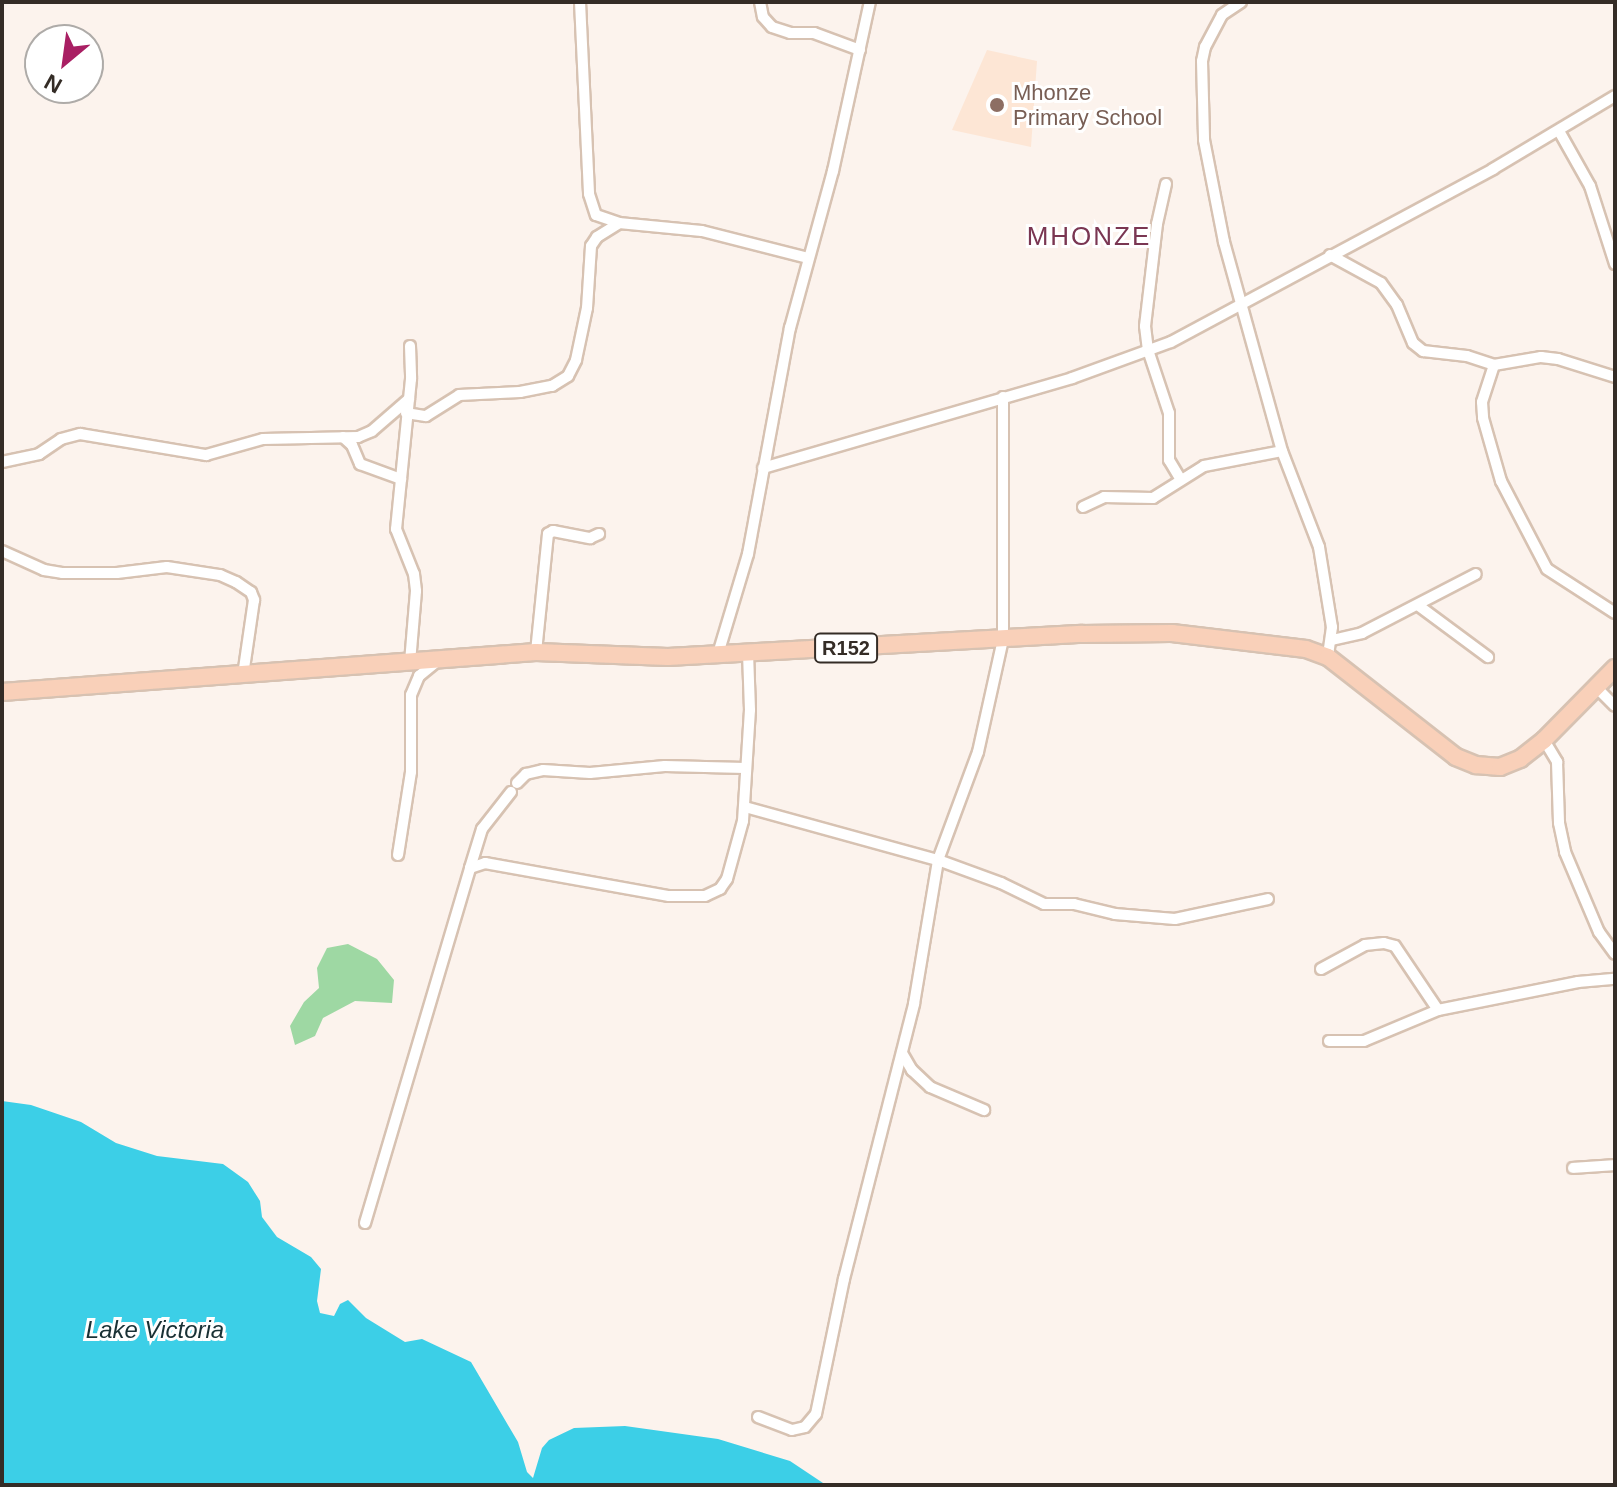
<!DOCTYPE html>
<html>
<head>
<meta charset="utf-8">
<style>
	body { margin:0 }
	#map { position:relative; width:1617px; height:1487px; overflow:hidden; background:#fcf3ed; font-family:Helvetica,sans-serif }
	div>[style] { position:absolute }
	.built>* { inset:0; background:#fde6d5 }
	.green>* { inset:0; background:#9ed8a3 }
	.water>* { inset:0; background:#3ccfe7 }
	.roads { filter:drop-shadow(2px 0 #d7c2b2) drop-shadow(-2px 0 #d7c2b2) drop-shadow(0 2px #d7c2b2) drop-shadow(0 -2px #d7c2b2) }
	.minor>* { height:10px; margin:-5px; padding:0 5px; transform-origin:5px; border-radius:5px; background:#fff }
	.primary>* { height:16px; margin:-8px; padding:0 8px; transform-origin:8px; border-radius:8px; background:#f9d0b9 }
	.dots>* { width:22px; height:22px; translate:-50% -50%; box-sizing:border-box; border:4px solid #fff; border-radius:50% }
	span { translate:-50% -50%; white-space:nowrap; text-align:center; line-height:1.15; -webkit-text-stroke:6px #fff; paint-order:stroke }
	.shield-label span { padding:2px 6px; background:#fff; border:2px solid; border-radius:6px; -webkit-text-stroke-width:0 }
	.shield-label { font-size:20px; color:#342c26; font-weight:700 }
	.education-label { font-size:22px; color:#785e54 }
	.left { translate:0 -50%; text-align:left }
	.water-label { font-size:24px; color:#193135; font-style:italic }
	.quarter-label { font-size:26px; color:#7a3652; letter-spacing:2px }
	.frame { position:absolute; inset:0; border:4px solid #342c26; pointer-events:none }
	.north { position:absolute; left:24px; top:24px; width:80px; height:80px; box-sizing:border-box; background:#fff; border:2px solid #aeaba8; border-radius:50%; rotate:209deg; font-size:22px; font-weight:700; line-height:32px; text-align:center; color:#342c26 }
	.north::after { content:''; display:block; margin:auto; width:28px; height:36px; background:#a91f63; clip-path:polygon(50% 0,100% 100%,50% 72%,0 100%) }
</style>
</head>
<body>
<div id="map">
	<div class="built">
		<i style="clip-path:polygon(987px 50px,1037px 61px,1031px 147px,952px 130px)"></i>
	</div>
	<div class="green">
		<i style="clip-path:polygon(348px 944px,377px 959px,394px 980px,392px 1003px,355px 1001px,323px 1018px,315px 1036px,295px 1045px,290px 1026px,304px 1002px,319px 988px,317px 968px,327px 948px)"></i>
	</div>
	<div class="water">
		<i style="clip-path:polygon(2px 1101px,31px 1105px,81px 1122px,116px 1143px,157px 1156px,223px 1164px,248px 1182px,260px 1201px,262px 1217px,277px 1237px,311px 1257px,321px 1269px,317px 1301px,320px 1313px,334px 1316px,340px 1304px,348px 1300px,366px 1318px,405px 1342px,422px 1339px,471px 1362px,518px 1442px,527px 1472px,533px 1478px,542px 1448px,549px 1440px,574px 1428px,625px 1426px,718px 1439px,790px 1461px,826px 1485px,2px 1485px)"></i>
	</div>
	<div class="roads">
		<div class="minor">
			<i style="left:580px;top:2px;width:192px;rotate:87.3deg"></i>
			<i style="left:589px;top:194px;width:22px;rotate:72deg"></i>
			<i style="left:596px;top:215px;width:24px;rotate:19deg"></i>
			<i style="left:619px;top:223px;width:83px;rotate:5.5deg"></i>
			<i style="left:702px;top:231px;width:109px;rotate:14.3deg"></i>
			<i style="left:760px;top:2px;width:15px;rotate:79deg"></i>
			<i style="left:763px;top:17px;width:13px;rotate:48deg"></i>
			<i style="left:772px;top:27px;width:19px;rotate:18deg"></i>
			<i style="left:790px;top:33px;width:24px"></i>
			<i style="left:814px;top:33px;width:49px;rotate:20.3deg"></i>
			<i style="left:1241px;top:2px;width:23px;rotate:146deg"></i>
			<i style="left:1222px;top:15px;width:36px;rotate:118deg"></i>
			<i style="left:1205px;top:47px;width:14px;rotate:102deg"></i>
			<i style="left:1202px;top:61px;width:79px;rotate:88.5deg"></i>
			<i style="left:1204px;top:140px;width:104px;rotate:78.9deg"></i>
			<i style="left:1224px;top:242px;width:217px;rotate:74.5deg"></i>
			<i style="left:1282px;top:451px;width:103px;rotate:68.9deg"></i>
			<i style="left:1319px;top:547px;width:81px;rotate:80.8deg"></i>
			<i style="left:1332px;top:627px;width:30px;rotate:98deg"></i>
			<i style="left:1559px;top:131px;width:63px;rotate:60.6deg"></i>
			<i style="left:1590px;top:186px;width:82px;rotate:72.2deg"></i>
			<i style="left:1166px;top:184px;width:41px;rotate:102.7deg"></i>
			<i style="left:1157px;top:224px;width:103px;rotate:96.7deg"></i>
			<i style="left:1145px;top:326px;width:24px;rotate:83deg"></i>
			<i style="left:1148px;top:350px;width:66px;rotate:71.6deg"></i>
			<i style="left:1169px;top:413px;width:47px;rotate:90deg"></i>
			<i style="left:1169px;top:460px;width:23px;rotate:59deg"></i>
			<i style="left:1330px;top:255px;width:58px;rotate:28.8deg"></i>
			<i style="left:1381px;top:283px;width:27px;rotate:54deg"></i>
			<i style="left:1397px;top:305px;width:41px;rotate:67.2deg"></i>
			<i style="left:1413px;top:343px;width:13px;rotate:39deg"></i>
			<i style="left:1423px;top:351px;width:44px;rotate:6.5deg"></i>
			<i style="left:1467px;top:356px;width:28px;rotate:18deg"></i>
			<i style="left:1494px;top:365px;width:48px;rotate:-9.7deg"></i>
			<i style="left:1541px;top:357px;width:17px;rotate:7deg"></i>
			<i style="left:1558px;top:359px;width:60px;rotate:17.5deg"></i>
			<i style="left:410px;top:346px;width:33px;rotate:88deg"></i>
			<i style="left:411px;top:379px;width:151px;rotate:95.7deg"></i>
			<i style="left:396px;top:529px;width:48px;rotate:68.2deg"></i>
			<i style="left:414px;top:574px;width:17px;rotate:83deg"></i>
			<i style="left:416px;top:591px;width:71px;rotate:94.8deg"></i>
			<i style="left:1494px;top:365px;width:39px;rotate:108deg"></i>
			<i style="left:1482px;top:402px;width:16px;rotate:86deg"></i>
			<i style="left:1483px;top:418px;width:66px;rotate:74.1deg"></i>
			<i style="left:1501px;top:481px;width:99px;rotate:62.4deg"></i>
			<i style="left:1547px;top:569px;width:81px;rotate:32.9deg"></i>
			<i style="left:406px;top:413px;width:20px;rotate:9deg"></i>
			<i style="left:426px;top:416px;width:39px;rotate:-32deg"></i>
			<i style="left:459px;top:395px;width:61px;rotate:-2.8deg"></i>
			<i style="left:520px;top:392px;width:33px;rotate:-11deg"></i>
			<i style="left:552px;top:386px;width:19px;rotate:-32deg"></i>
			<i style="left:568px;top:376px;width:18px;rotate:-63deg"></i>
			<i style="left:576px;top:360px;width:53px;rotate:-78.1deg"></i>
			<i style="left:587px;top:308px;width:62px;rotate:-86.3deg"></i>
			<i style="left:591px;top:246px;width:11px;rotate:-56deg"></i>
			<i style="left:597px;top:237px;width:26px;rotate:-32deg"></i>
			<i style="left:343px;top:437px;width:12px;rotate:42deg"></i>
			<i style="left:352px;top:445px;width:21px;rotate:67deg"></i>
			<i style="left:360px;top:464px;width:44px;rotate:20.1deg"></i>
			<i style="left:2px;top:462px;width:38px;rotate:-12deg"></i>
			<i style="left:39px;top:454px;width:27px;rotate:-34deg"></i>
			<i style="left:61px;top:439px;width:20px;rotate:-15deg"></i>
			<i style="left:80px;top:434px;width:128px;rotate:9.5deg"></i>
			<i style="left:206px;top:455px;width:59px;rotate:-15.7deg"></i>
			<i style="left:263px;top:439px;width:95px;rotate:-1.2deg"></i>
			<i style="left:358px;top:437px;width:15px;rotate:-23deg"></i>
			<i style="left:372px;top:431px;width:49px;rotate:-40.9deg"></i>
			<i style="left:763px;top:468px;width:322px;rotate:-16.2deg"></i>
			<i style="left:1072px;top:378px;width:105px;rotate:-20deg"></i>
			<i style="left:1171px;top:342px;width:366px;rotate:-28.2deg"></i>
			<i style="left:1493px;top:169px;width:142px;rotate:-30.9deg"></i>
			<i style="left:1083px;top:507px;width:23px;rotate:-25deg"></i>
			<i style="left:1104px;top:497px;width:49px;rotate:1.2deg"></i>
			<i style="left:1153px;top:498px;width:60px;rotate:-32.1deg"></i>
			<i style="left:1204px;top:466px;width:79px;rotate:-10.9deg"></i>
			<i style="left:2px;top:551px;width:46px;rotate:24.3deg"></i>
			<i style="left:44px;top:570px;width:18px;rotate:9deg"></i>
			<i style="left:62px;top:573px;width:55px"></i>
			<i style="left:117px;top:573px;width:50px;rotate:-6.8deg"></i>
			<i style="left:167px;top:567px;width:54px;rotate:8.6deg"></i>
			<i style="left:220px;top:575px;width:17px;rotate:24deg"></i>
			<i style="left:236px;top:582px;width:18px;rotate:34deg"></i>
			<i style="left:251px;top:592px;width:9px;rotate:69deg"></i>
			<i style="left:254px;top:600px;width:76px;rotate:98.3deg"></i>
			<i style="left:1419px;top:606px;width:86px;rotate:36.5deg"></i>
			<i style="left:1332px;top:640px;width:31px;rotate:-13deg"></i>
			<i style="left:1362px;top:633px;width:128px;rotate:-27.4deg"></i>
			<i style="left:536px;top:652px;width:119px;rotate:-84.2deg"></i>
			<i style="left:548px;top:534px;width:6px;rotate:-31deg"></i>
			<i style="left:553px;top:531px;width:38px;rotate:11deg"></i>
			<i style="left:590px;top:538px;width:10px;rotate:-24deg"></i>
			<i style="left:718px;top:654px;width:104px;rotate:-73.3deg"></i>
			<i style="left:748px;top:554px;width:230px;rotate:-79.5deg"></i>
			<i style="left:790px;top:328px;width:163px;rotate:-74.7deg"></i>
			<i style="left:833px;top:171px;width:173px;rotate:-77.7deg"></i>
			<i style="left:1597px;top:688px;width:25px;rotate:45deg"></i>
			<i style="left:1544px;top:740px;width:26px;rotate:59deg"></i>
			<i style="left:1557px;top:762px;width:61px;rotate:88.1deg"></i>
			<i style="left:1559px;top:823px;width:30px;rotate:78deg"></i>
			<i style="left:1565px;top:852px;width:87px;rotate:67deg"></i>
			<i style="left:1599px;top:932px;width:27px;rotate:54deg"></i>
			<i style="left:517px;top:783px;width:13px;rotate:-45deg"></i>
			<i style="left:526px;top:774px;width:17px;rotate:-13deg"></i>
			<i style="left:543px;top:770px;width:47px;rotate:3.7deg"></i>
			<i style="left:590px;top:773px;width:75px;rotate:-5.3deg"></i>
			<i style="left:665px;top:766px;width:80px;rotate:1.4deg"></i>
			<i style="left:745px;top:807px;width:200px;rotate:15.4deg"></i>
			<i style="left:938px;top:860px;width:67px;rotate:20.1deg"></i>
			<i style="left:1001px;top:883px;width:48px;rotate:26deg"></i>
			<i style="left:1044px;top:904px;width:30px"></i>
			<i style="left:1074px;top:904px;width:42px;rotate:13.7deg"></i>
			<i style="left:1115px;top:914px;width:60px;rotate:4.8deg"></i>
			<i style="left:1175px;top:919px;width:95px;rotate:-12.1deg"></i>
			<i style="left:398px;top:855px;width:84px;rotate:-81.1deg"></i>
			<i style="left:411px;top:772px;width:77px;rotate:-90deg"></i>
			<i style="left:411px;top:695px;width:21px;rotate:-67deg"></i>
			<i style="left:419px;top:676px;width:26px;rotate:-39deg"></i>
			<i style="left:470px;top:868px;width:41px;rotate:-72.9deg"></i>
			<i style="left:482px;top:829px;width:47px;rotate:-51.9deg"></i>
			<i style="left:1321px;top:969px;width:50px;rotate:-28.6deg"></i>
			<i style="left:1365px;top:945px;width:19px;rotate:-6deg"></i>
			<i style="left:1384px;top:943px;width:11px;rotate:15deg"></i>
			<i style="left:1395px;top:946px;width:77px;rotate:56.1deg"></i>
			<i style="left:1329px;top:1041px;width:35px"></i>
			<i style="left:1364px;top:1041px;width:80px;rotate:-22.7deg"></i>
			<i style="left:1438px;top:1010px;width:143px;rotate:-11.3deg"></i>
			<i style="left:1578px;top:982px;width:37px;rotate:-5deg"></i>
			<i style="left:902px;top:1053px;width:20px;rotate:60deg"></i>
			<i style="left:912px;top:1070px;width:25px;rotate:43deg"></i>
			<i style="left:930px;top:1087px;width:59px;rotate:23.1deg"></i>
			<i style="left:1573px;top:1168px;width:42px;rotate:-4.1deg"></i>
			<i style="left:365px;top:1223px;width:370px;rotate:-73.5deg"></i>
			<i style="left:470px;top:868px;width:16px;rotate:-18deg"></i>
			<i style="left:485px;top:863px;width:187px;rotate:10.2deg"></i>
			<i style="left:669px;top:896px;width:36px"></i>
			<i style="left:705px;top:896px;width:17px;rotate:-25deg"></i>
			<i style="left:720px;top:889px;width:12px;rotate:-55deg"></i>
			<i style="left:727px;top:879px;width:60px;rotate:-74.6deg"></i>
			<i style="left:743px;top:821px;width:111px;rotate:-86.4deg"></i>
			<i style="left:750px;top:710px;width:57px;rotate:-92deg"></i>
			<i style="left:758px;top:1417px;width:36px;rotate:21deg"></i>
			<i style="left:792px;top:1430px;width:13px;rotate:-13deg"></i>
			<i style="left:805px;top:1427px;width:17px;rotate:-50deg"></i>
			<i style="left:816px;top:1414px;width:138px;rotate:-78.3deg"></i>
			<i style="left:844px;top:1279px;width:284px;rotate:-75.7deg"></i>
			<i style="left:914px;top:1004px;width:146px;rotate:-80.5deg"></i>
			<i style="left:938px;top:860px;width:115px;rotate:-69.7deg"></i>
			<i style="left:978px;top:752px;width:116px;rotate:-77.5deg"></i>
			<i style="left:1003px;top:639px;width:242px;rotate:-90deg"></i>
		</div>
		<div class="primary">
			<i style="left:2px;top:692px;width:535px;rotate:-4.28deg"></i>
			<i style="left:536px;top:652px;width:132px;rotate:2.2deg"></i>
			<i style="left:668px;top:657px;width:415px;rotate:-3.2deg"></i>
			<i style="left:1082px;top:634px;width:90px;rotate:-0.6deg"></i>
			<i style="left:1172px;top:633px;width:135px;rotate:6.8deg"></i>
			<i style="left:1306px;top:649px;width:23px;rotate:20deg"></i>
			<i style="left:1328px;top:657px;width:162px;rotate:38deg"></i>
			<i style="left:1456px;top:757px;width:22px;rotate:22deg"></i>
			<i style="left:1476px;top:765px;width:24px;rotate:5deg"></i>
			<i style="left:1500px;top:767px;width:22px;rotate:-22deg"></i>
			<i style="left:1520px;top:759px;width:31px;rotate:-38deg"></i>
			<i style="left:1544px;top:740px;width:101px;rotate:-45.4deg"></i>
		</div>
	</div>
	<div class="dots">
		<i style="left:997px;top:105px;background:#8d6e63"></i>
	</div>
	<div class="shield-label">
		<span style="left:846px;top:648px">R152</span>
	</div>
	<div class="education-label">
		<span class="left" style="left:1013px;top:105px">Mhonze<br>Primary School</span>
	</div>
	<div class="water-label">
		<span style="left:155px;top:1330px">Lake Victoria</span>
	</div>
	<div class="quarter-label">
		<span style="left:1089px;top:237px">MHONZE</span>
	</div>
	<div class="frame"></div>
	<div class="north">N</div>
</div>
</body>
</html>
